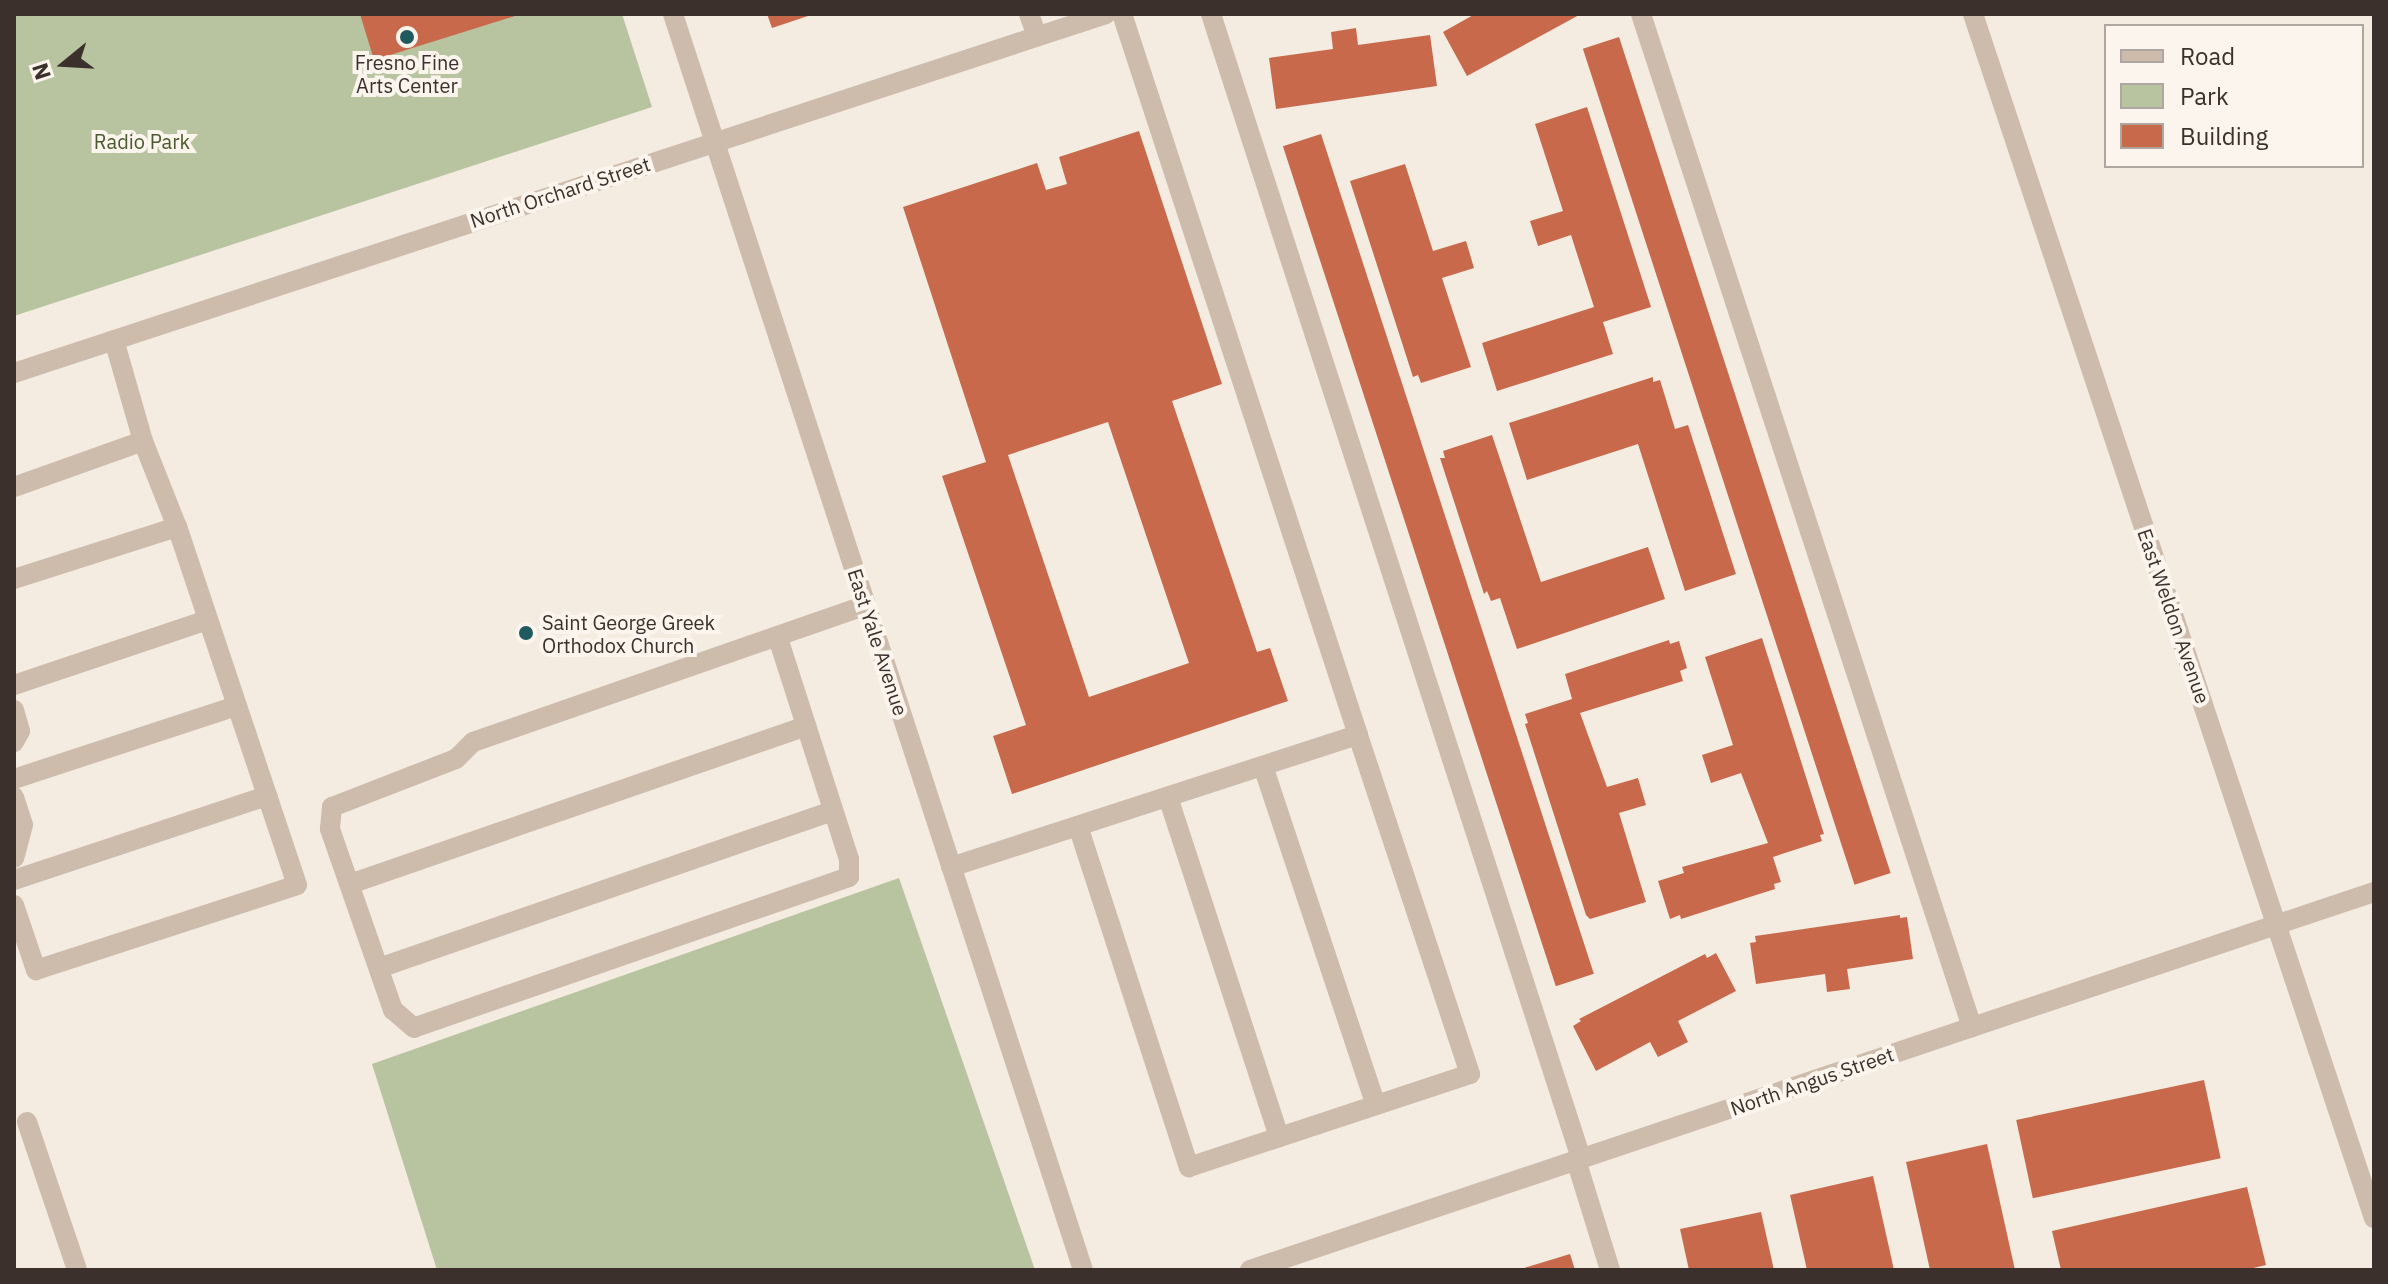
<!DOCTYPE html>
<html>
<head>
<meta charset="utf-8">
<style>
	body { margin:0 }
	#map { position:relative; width:2388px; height:1284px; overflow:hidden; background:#f4ebe1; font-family:"IBM Plex Sans",sans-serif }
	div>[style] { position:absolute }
	.green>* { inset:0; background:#b8c4a0 }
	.building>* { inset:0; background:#c8694b; transform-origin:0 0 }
	.minor>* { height:20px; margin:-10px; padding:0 10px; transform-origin:10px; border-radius:10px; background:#cdbbac }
	.dots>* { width:22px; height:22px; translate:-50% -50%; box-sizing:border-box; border:4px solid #fbf5ee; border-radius:50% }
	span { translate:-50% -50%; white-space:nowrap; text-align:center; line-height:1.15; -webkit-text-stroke:8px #fbf5ee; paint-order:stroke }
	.poi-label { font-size:20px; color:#3b302b }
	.left { translate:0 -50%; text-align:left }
	.park-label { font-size:20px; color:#4a5a2e }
	.street-label { font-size:20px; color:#3b302b }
	.frame { position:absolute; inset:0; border:16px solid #3b302b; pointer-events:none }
	.legend { position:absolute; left:2104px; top:24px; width:260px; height:144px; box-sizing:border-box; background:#fbf5ee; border:2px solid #aea6a0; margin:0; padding:10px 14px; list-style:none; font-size:24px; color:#3b302b }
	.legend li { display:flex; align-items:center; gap:16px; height:40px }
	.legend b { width:40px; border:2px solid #aea6a0 }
	.north { position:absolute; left:24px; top:24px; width:80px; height:80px; -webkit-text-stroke:6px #fbf5ee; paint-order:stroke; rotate:252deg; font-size:22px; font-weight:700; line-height:32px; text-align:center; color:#3b302b }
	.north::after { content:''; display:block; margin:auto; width:28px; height:36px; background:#3b302b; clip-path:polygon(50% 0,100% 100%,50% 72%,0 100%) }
</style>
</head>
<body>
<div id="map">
	<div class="green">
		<i style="clip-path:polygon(14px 14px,622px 14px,652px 107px,14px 316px)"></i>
		<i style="clip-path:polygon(899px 878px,1035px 1270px,437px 1270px,372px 1064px)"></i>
	</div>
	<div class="building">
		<i style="clip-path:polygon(360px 14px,518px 14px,518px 15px,374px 60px)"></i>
		<i style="clip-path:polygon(767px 14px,811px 14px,811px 15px,772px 28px)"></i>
		<i style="clip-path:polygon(1475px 14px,1581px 14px,1467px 76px,1443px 32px)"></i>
		<i style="clip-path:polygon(1356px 28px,1358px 45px,1430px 35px,1437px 86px,1276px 109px,1269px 58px,1333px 49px,1331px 32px)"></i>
		<i style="left:1619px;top:37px;width:879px;height:38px;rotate:72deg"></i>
		<i style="clip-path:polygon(1587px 107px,1651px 307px,1603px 322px,1613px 354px,1497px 391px,1482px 343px,1594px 307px,1571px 235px,1538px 246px,1530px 221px,1563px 211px,1535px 124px)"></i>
		<i style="clip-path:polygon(evenodd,1139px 131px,1222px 384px,1172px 401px,1257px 652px,1270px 648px,1288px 701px,1012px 794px,993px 736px,1026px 725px,942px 476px,986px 462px,903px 207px,1037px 163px,1046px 190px,1067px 184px,1059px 157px,1139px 131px,1108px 422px,1189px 663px,1089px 697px,1008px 455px,1108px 422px)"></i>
		<i style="left:1321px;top:134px;width:883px;height:40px;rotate:72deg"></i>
		<i style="clip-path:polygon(1405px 164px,1433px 251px,1466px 241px,1474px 268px,1442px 278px,1471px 367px,1421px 383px,1418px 375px,1413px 377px,1350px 181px)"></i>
		<i style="clip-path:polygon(1653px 377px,1653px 382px,1660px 380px,1675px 429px,1688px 425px,1736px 574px,1685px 591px,1638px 444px,1527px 480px,1509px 423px)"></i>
		<i style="clip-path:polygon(1492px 435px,1541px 582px,1648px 547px,1665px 599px,1517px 649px,1500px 598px,1491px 601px,1487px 591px,1484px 594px,1440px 458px,1445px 458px,1443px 451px)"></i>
		<i style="clip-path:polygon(1762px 638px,1824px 834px,1820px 835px,1822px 841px,1773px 857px,1781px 882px,1774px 884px,1775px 889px,1681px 919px,1680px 915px,1670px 919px,1658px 881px,1684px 873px,1682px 867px,1768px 843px,1741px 773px,1711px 783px,1702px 755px,1733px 745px,1705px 657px)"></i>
		<i style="clip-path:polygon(1669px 640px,1670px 644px,1679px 641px,1687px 668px,1680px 671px,1683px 681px,1580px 713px,1607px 787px,1638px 778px,1646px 805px,1619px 813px,1646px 902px,1590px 919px,1586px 915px,1525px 724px,1528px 723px,1525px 714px,1572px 699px,1565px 674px)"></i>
		<i style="clip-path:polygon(1900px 915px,1900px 918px,1907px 917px,1913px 959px,1847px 969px,1850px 989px,1827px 992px,1825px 974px,1756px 984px,1750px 943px,1756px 942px,1755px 936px)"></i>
		<i style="clip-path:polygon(1716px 953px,1736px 991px,1678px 1021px,1688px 1042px,1658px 1057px,1650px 1042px,1596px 1071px,1573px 1026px,1581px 1021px,1579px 1019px,1705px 954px,1707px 958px)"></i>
		<i style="left:2204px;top:1080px;width:80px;height:192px;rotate:78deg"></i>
		<i style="clip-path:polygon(1987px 1144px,2015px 1270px,1930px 1270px,1906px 1162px)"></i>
		<i style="clip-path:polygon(1873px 1176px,1894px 1270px,1807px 1270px,1790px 1195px)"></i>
		<i style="clip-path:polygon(2247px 1187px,2266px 1265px,2245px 1270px,2061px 1270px,2052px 1231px)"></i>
		<i style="clip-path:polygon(1761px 1212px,1774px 1270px,1689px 1270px,1680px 1229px)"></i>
		<i style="clip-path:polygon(1570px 1254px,1575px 1270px,1522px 1270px,1521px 1269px)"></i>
	</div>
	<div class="minor">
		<i style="left:673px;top:14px;width:1321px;rotate:71.92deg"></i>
		<i style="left:1029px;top:14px;width:23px;rotate:70deg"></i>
		<i style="left:1211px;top:14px;width:1202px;rotate:72.08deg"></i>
		<i style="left:1641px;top:14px;width:1066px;rotate:71.91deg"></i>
		<i style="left:1973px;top:14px;width:1269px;rotate:71.58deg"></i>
		<i style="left:14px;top:373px;width:1149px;rotate:-18.2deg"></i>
		<i style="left:14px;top:487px;width:137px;rotate:-19.6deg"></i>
		<i style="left:14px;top:579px;width:171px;rotate:-17.7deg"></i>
		<i style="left:778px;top:638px;width:232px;rotate:72.2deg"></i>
		<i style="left:849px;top:859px;width:18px;rotate:90deg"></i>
		<i style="left:849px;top:877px;width:460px;rotate:160.9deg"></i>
		<i style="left:414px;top:1028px;width:28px;rotate:-139deg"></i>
		<i style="left:393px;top:1010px;width:192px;rotate:-109.2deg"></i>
		<i style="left:330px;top:829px;width:22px;rotate:-85deg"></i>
		<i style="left:332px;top:807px;width:133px;rotate:-21.2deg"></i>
		<i style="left:456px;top:759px;width:24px;rotate:-45deg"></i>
		<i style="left:473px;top:742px;width:416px;rotate:-19.2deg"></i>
		<i style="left:14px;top:685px;width:204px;rotate:-18.6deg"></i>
		<i style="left:14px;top:710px;width:22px;rotate:74deg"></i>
		<i style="left:20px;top:731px;width:13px;rotate:119deg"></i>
		<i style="left:1263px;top:766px;width:357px;rotate:71.6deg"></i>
		<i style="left:14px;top:779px;width:234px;rotate:-18.2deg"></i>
		<i style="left:14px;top:797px;width:29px;rotate:72deg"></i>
		<i style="left:23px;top:825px;width:34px;rotate:105deg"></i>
		<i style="left:1168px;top:797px;width:358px;rotate:71.9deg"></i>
		<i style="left:1078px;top:826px;width:359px;rotate:72deg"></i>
		<i style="left:1189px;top:1167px;width:296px;rotate:-18.3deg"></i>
		<i style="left:1470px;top:1074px;width:357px;rotate:-108.3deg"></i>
		<i style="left:951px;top:867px;width:428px;rotate:-18deg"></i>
		<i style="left:1358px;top:735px;width:759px;rotate:-108.12deg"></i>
		<i style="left:14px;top:880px;width:267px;rotate:-18.4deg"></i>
		<i style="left:350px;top:884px;width:483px;rotate:-19.1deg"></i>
		<i style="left:14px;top:905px;width:69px;rotate:71.3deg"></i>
		<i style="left:36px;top:970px;width:274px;rotate:-18deg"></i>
		<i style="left:297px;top:885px;width:378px;rotate:-108.5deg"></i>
		<i style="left:177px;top:527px;width:92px;rotate:-111.6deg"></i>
		<i style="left:143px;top:441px;width:105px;rotate:-106deg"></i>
		<i style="left:379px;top:968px;width:480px;rotate:-19.1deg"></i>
		<i style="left:27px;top:1122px;width:156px;rotate:71.3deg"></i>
		<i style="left:1576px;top:1160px;width:115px;rotate:72.8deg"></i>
		<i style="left:1250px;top:1270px;width:1186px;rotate:-18.59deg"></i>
	</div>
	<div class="dots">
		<i style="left:407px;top:37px;background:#1f5a5e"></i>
		<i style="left:526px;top:633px;background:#1f5a5e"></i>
	</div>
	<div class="poi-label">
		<span style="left:407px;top:74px">Fresno Fine<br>Arts Center</span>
		<span class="left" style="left:542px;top:634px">Saint George Greek<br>Orthodox Church</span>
	</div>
	<div class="park-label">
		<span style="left:142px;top:141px">Radio Park</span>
	</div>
	<div class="street-label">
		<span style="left:560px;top:192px;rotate:-18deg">North Orchard Street</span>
		<span style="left:2174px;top:616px;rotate:71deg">East Weldon Avenue</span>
		<span style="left:878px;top:642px;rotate:72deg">East Yale Avenue</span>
		<span style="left:1812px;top:1081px;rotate:-19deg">North Angus Street</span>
	</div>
	<div class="frame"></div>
	<ul class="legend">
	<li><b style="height:10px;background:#cdbbac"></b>Road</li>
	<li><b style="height:22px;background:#b8c4a0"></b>Park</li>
	<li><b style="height:22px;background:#c8694b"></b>Building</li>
	</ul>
	<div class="north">N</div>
</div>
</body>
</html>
